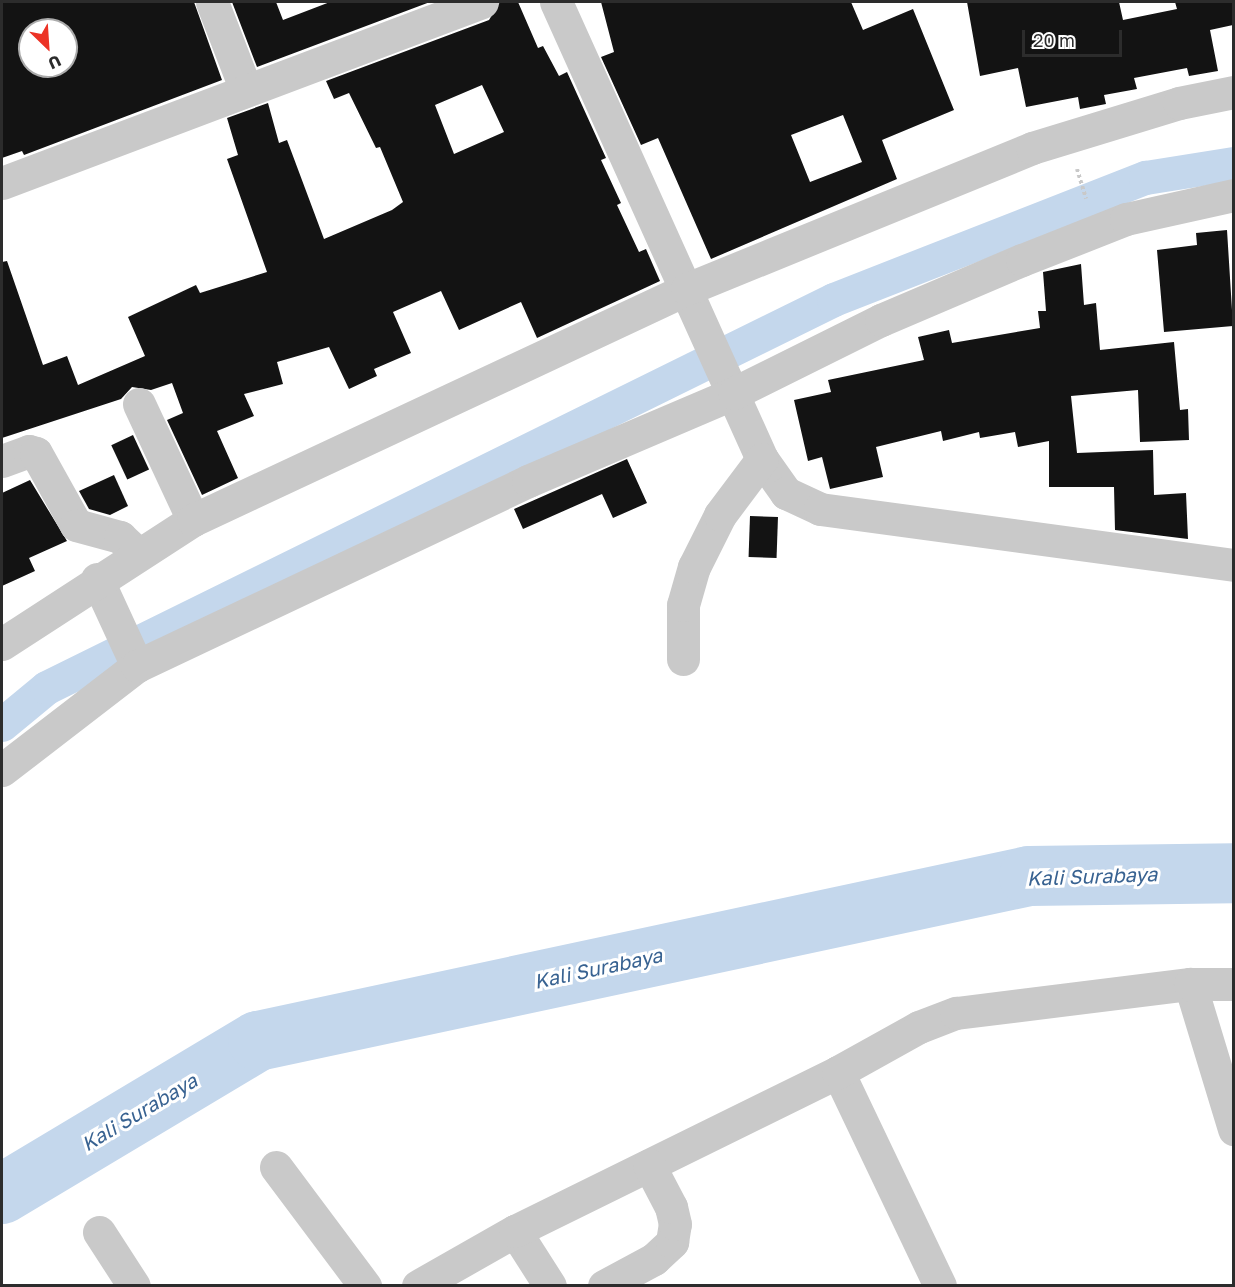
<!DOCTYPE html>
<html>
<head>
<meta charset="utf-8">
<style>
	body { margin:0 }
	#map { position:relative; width:1235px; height:1287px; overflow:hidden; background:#fff; font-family:"Golos Text",sans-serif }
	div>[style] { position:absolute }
	.canal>* { height:34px; margin:-17px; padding:0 17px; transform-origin:17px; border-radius:17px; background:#c4d7ec }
	.river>* { height:60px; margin:-30px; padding:0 30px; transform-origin:30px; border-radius:30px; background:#c4d7ec }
	.building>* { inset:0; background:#131313; transform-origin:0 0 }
	.path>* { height:4px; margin-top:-2px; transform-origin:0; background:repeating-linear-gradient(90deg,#c9c9c9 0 3px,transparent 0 6px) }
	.minor>* { height:33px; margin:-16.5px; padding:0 16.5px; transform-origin:16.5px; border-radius:16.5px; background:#c9c9c9 }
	span { translate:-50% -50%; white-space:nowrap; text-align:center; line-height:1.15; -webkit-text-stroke:6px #fff; paint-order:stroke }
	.water-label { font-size:20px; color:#386291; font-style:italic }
	.frame { position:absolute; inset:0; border:3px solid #2c2c2c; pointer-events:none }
	.north { position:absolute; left:18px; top:18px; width:60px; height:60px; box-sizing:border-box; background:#fff; border:2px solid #ababab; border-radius:50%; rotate:155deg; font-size:16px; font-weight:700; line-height:24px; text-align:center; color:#2c2c2c }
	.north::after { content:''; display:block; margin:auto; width:21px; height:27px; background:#ec3326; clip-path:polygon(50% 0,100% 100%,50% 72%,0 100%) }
	.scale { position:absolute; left:1022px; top:30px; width:100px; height:27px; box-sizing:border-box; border:3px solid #2c2c2c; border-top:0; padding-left:8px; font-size:18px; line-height:21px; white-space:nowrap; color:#2c2c2c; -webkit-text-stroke:4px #fff; paint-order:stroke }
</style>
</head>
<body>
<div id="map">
	<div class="canal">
		<i style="left:2px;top:725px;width:58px;rotate:-39.4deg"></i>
		<i style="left:47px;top:688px;width:877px;rotate:-26.24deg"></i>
		<i style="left:834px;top:300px;width:335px;rotate:-21.4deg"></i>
		<i style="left:1146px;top:178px;width:89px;rotate:-9deg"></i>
	</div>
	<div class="river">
		<i style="left:2px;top:1194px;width:298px;rotate:-30.9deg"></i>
		<i style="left:258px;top:1041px;width:788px;rotate:-12.08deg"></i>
		<i style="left:1029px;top:876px;width:205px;rotate:-0.8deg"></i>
	</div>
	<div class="building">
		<i style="clip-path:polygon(evenodd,2px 2px,194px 2px,222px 80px,24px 155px,22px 151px,2px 158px,2px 2px,30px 30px,66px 30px,66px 66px,30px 66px,30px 30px)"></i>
		<i style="clip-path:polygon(232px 2px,276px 2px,283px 20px,330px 2px,430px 2px,257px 67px)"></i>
		<i style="clip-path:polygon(evenodd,500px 2px,518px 2px,538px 48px,543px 46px,559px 76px,567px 72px,606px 158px,601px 160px,621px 203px,617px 205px,639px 252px,646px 249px,660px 281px,537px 338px,521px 302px,459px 330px,441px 291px,393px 312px,411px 353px,374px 369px,377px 376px,349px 389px,329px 347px,277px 362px,283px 384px,244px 394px,254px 416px,217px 431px,238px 478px,202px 495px,167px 420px,183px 413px,172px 383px,151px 390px,132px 387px,121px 399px,2px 438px,2px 262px,7px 261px,43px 365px,67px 356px,78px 385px,145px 356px,128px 317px,196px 285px,200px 293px,267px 272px,227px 159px,238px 155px,227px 118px,268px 103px,279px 143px,287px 140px,324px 239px,392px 210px,403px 202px,380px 147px,376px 148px,349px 93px,334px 99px,326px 81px,489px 20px,500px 2px,482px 85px,504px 132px,454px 154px,435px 105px,482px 85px)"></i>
		<i style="clip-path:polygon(evenodd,601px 2px,851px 2px,863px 30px,913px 9px,954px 110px,882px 140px,897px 179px,711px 259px,658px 138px,641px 145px,601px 57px,614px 52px,601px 2px,843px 115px,862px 162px,810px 182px,791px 135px,843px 115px)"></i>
		<i style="clip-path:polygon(967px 2px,1119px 2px,1123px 20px,1177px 9px,1175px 2px,1233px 2px,1233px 25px,1210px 30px,1218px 71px,1189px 76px,1187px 68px,1134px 78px,1137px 89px,1104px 95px,1106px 104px,1080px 109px,1078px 97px,1026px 107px,1018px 68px,980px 76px)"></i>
		<i style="clip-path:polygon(1227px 230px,1233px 326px,1164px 332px,1157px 250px,1197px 245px,1196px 233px)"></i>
		<i style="clip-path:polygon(1081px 264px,1084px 305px,1096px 303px,1100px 350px,1174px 342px,1180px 410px,1188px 409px,1189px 440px,1140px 442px,1138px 390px,1071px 396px,1077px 453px,1153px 450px,1154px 495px,1186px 493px,1188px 539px,1115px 530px,1114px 487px,1049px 487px,1049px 441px,1018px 447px,1015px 432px,980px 438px,979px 432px,943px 441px,941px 431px,876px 447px,883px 477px,830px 489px,822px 457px,808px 461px,794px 400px,831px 392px,828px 380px,924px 360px,918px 337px,949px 330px,952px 343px,1040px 328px,1038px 311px,1046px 311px,1043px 272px)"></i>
		<i style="left:133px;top:435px;width:38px;height:24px;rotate:65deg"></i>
		<i style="clip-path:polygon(627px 459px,647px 503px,613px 518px,602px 494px,523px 529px,514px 509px)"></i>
		<i style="clip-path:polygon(114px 475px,128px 506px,110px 515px,89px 509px,79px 491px)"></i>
		<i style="clip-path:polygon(30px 480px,67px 541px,29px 558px,35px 571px,2px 586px,2px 493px)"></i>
		<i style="left:750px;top:516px;width:28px;height:41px;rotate:2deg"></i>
	</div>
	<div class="path">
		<i style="left:1077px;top:169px;width:31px;rotate:73deg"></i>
	</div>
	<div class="minor">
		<i style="left:212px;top:2px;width:94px;rotate:68.9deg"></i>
		<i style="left:556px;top:2px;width:501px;rotate:65.74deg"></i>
		<i style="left:762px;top:459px;width:42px;rotate:54.8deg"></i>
		<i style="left:786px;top:493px;width:38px;rotate:25deg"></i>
		<i style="left:820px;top:509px;width:418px;rotate:7.7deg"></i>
		<i style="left:2px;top:183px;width:513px;rotate:-20.66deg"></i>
		<i style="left:139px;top:404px;width:128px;rotate:65deg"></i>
		<i style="left:2px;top:461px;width:29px;rotate:-20deg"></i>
		<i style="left:29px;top:451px;width:7px;rotate:16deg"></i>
		<i style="left:36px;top:453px;width:82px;rotate:60.9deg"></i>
		<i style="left:76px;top:525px;width:46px;rotate:15.3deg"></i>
		<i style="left:120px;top:537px;width:25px;rotate:43deg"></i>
		<i style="left:97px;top:579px;width:96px;rotate:65.3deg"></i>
		<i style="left:2px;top:644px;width:228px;rotate:-33deg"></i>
		<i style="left:193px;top:520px;width:545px;rotate:-25.06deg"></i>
		<i style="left:687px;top:289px;width:373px;rotate:-22.2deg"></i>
		<i style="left:1032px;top:148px;width:154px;rotate:-17deg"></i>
		<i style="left:1179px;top:103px;width:56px;rotate:-11.3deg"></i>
		<i style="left:683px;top:659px;width:54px;rotate:-90deg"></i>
		<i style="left:683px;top:605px;width:40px;rotate:-74deg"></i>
		<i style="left:694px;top:567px;width:58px;rotate:-63.4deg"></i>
		<i style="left:720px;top:515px;width:70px;rotate:-53.1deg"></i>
		<i style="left:2px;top:770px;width:170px;rotate:-37.6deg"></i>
		<i style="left:137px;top:666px;width:433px;rotate:-25.3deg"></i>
		<i style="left:528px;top:481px;width:224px;rotate:-23.1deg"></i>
		<i style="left:734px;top:393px;width:164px;rotate:-26.4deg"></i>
		<i style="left:881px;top:320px;width:153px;rotate:-23.1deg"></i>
		<i style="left:1022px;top:260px;width:112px;rotate:-21.5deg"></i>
		<i style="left:1126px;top:219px;width:111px;rotate:-12.5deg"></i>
		<i style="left:1190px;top:984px;width:152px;rotate:73.1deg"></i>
		<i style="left:838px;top:1072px;width:237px;rotate:64.5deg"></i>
		<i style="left:276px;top:1167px;width:149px;rotate:53.2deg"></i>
		<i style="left:515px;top:1231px;width:65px;rotate:57.5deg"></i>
		<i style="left:99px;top:1232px;width:64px;rotate:57.1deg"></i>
		<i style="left:418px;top:1286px;width:112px;rotate:-29.6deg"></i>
		<i style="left:515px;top:1231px;width:360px;rotate:-26.2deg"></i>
		<i style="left:838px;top:1072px;width:93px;rotate:-29.1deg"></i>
		<i style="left:919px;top:1027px;width:40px;rotate:-21deg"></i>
		<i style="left:956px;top:1013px;width:236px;rotate:-7.1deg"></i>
		<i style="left:1190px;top:984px;width:44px"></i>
		<i style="left:604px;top:1286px;width:57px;rotate:-28.4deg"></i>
		<i style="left:654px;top:1259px;width:25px;rotate:-43deg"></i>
		<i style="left:672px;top:1242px;width:18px;rotate:-81deg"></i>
		<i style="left:675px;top:1224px;width:17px;rotate:-103deg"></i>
		<i style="left:671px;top:1207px;width:47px;rotate:-117.6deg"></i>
	</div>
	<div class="water-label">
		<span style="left:1092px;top:876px;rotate:-2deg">Kali Surabaya</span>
		<span style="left:598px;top:968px;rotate:-12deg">Kali Surabaya</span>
		<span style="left:139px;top:1112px;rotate:-31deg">Kali Surabaya</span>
	</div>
	<div class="frame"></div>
	<div class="north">U</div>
	<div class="scale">20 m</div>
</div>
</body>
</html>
